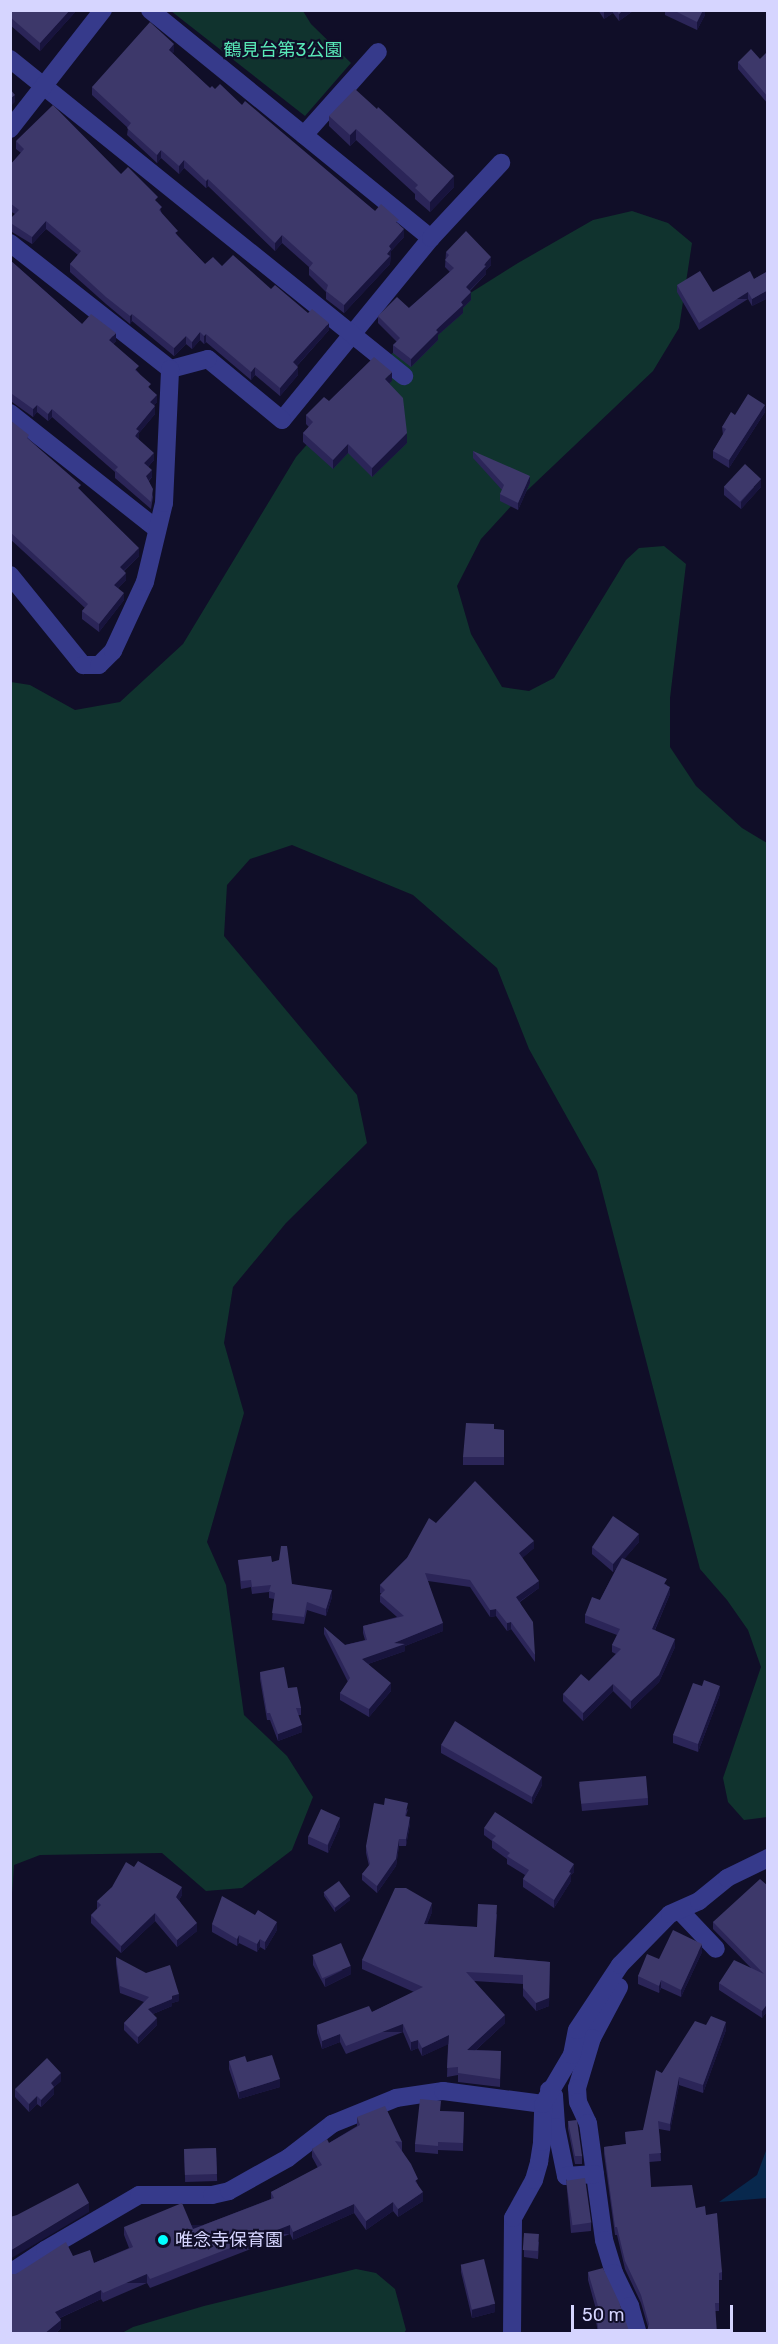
<!DOCTYPE html>
<html>
<head>
<meta charset="utf-8">
<style>
	body { margin:0 }
	#map { position:relative; width:778px; height:2344px; overflow:hidden; background:#100e28; font-family:Rubik,"Noto Sans JP",sans-serif }
	div>[style] { position:absolute }
	.green>* { inset:0; background:#10332e }
	.water>* { inset:0; background:#08284d }
	.minor>* { height:18px; margin:-9px; padding:0 9px; transform-origin:9px; border-radius:9px; background:#363a8b }
	.wall>* { inset:0; background:#2b2558; transform-origin:0 0 }
	.shaded-wall>* { inset:0; background:#18143d; transform-origin:0 0 }
	.building>* { inset:0; background:#3d386a; transform-origin:0 0 }
	.dots>* { width:16px; height:16px; translate:-50% -50%; box-sizing:border-box; border:3px solid #100e28; border-radius:50% }
	span { translate:-50% -50%; white-space:nowrap; text-align:center; line-height:1.15; -webkit-text-stroke:4.5px #100e28; paint-order:stroke }
	.park-label { font-size:18px; color:#58e8b7 }
	.poi-label { font-size:18px; color:#d6d5ff }
	.left { translate:0 -50%; text-align:left }
	.frame { position:absolute; inset:0; border:12px solid #d6d5ff; pointer-events:none }
	.scale { position:absolute; left:571px; top:2305px; width:162px; height:27px; box-sizing:border-box; border:3px solid #d6d5ff; border-top:0; padding-left:8px; font-size:18px; line-height:21px; white-space:nowrap; color:#d6d5ff; -webkit-text-stroke:4px #100e28; paint-order:stroke }
</style>
</head>
<body>
<div id="map">
	<div class="green">
		<i style="clip-path:polygon(171px 11px,303px 11px,311px 24px,351px 63px,305px 116px)"></i>
		<i style="clip-path:polygon(632px 211px,668px 223px,692px 243px,679px 328px,653px 371px,514px 503px,481px 539px,457px 586px,471px 634px,502px 687px,529px 691px,554px 678px,626px 560px,639px 548px,664px 546px,686px 564px,670px 698px,670px 747px,696px 786px,742px 828px,767px 843px,767px 1817px,744px 1820px,728px 1802px,723px 1778px,761px 1667px,748px 1630px,727px 1600px,700px 1569px,597px 1171px,529px 1049px,497px 968px,413px 895px,292px 845px,250px 859px,227px 885px,224px 936px,357px 1095px,367px 1143px,286px 1223px,233px 1287px,224px 1343px,244px 1413px,207px 1542px,226px 1585px,244px 1715px,287px 1756px,313px 1797px,292px 1850px,242px 1888px,206px 1891px,162px 1853px,40px 1855px,14px 1865px,11px 1908px,11px 682px,30px 685px,75px 710px,120px 702px,183px 644px,296px 457px,372px 371px,437px 314px,518px 263px,593px 220px)"></i>
		<i style="clip-path:polygon(356px 2269px,376px 2273px,395px 2289px,406px 2330px,404px 2333px,122px 2333px,133px 2327px,204px 2306px)"></i>
	</div>
	<div class="water">
		<i style="clip-path:polygon(767px 2148px,767px 2198px,719px 2202px,757px 2175px)"></i>
	</div>
	<div class="minor">
		<i style="left:150px;top:10px;width:362px;rotate:39.1deg"></i>
		<i style="left:431px;top:238px;width:235px;rotate:129.3deg"></i>
		<i style="left:282px;top:420px;width:96px;rotate:-140.5deg"></i>
		<i style="left:208px;top:359px;width:39px;rotate:165deg"></i>
		<i style="left:10px;top:59px;width:506px;rotate:38.82deg"></i>
		<i style="left:10px;top:129px;width:151px;rotate:-52deg"></i>
		<i style="left:304px;top:135px;width:111px;rotate:-48.3deg"></i>
		<i style="left:431px;top:238px;width:103px;rotate:-47deg"></i>
		<i style="left:10px;top:243px;width:204px;rotate:38.2deg"></i>
		<i style="left:10px;top:413px;width:187px;rotate:38.3deg"></i>
		<i style="left:10px;top:575px;width:116px;rotate:51deg"></i>
		<i style="left:83px;top:665px;width:16px"></i>
		<i style="left:99px;top:665px;width:20px;rotate:-45deg"></i>
		<i style="left:113px;top:651px;width:76px;rotate:-65.1deg"></i>
		<i style="left:145px;top:582px;width:81px;rotate:-76.5deg"></i>
		<i style="left:164px;top:503px;width:134px;rotate:-87.4deg"></i>
		<i style="left:680px;top:1911px;width:52px;rotate:46.5deg"></i>
		<i style="left:619px;top:1987px;width:58px;rotate:117.9deg"></i>
		<i style="left:592px;top:2038px;width:52px;rotate:106.7deg"></i>
		<i style="left:577px;top:2088px;width:14px;rotate:86deg"></i>
		<i style="left:578px;top:2102px;width:23px;rotate:65deg"></i>
		<i style="left:588px;top:2123px;width:118px;rotate:82.2deg"></i>
		<i style="left:604px;top:2240px;width:34px;rotate:73deg"></i>
		<i style="left:614px;top:2273px;width:37px;rotate:64deg"></i>
		<i style="left:630px;top:2306px;width:29px;rotate:74deg"></i>
		<i style="left:549px;top:2090px;width:8px;rotate:50deg"></i>
		<i style="left:554px;top:2096px;width:31px;rotate:86deg"></i>
		<i style="left:556px;top:2127px;width:50px;rotate:78.5deg"></i>
		<i style="left:566px;top:2176px;width:29px;rotate:-4deg"></i>
		<i style="left:10px;top:2273px;width:42px;rotate:-33.3deg"></i>
		<i style="left:45px;top:2250px;width:109px;rotate:-30.3deg"></i>
		<i style="left:139px;top:2195px;width:73px"></i>
		<i style="left:212px;top:2195px;width:17px;rotate:-13deg"></i>
		<i style="left:229px;top:2191px;width:68px;rotate:-29.2deg"></i>
		<i style="left:288px;top:2158px;width:56px;rotate:-37.7deg"></i>
		<i style="left:332px;top:2124px;width:69px;rotate:-22.1deg"></i>
		<i style="left:396px;top:2098px;width:48px;rotate:-8.5deg"></i>
		<i style="left:443px;top:2091px;width:101px;rotate:7.4deg"></i>
		<i style="left:512px;top:2334px;width:116px;rotate:-89.5deg"></i>
		<i style="left:513px;top:2218px;width:43px;rotate:-61.1deg"></i>
		<i style="left:534px;top:2180px;width:19px;rotate:-74deg"></i>
		<i style="left:539px;top:2162px;width:20px;rotate:-81deg"></i>
		<i style="left:542px;top:2142px;width:38px;rotate:-88deg"></i>
		<i style="left:543px;top:2104px;width:57px;rotate:-59.4deg"></i>
		<i style="left:572px;top:2055px;width:25px;rotate:-79deg"></i>
		<i style="left:577px;top:2030px;width:78px;rotate:-56.5deg"></i>
		<i style="left:620px;top:1965px;width:71px;rotate:-45.6deg"></i>
		<i style="left:670px;top:1914px;width:32px;rotate:-24deg"></i>
		<i style="left:699px;top:1901px;width:36px;rotate:-39deg"></i>
		<i style="left:727px;top:1878px;width:46px;rotate:-26deg"></i>
	</div>
	<div class="wall">
		<i style="clip-path:polygon(10px 10px,77px 10px,40px 51px,10px 25px)"></i>
		<i style="clip-path:polygon(598px 10px,633px 10px,633px 11px,619px 21px,613px 13px,604px 19px)"></i>
		<i style="clip-path:polygon(665px 10px,705px 10px,705px 15px,697px 30px,665px 15px)"></i>
		<i style="clip-path:polygon(174px 52px,172px 53px,210px 88px,215px 89px,242px 105px,375px 211px,399px 224px,404px 237px,391px 251px,390px 264px,344px 313px,326px 299px,326px 292px,309px 275px,309px 267px,282px 243px,275px 251px,208px 186px,206px 188px,184px 168px,179px 174px,161px 158px,157px 163px,127px 135px,128px 128px,92px 95px,92px 87px)"></i>
		<i style="clip-path:polygon(768px 54px,768px 104px,738px 69px,738px 62px,760px 59px)"></i>
		<i style="clip-path:polygon(377px 109px,454px 187px,430px 212px,415px 199px,415px 194px,356px 140px,350px 146px,329px 126px,329px 116px)"></i>
		<i style="clip-path:polygon(16px 141px,121px 174px,158px 203px,162px 214px,178px 236px,205px 264px,222px 266px,271px 289px,329px 330px,297px 366px,298px 375px,280px 396px,255px 375px,251px 380px,206px 342px,204px 344px,200px 340px,192px 349px,186px 344px,174px 356px,132px 321px,130px 324px,106px 304px,70px 272px,70px 264px,78px 255px,46px 229px,32px 244px,12px 232px,10px 232px,10px 219px,15px 214px,10px 211px,10px 165px,21px 153px,16px 149px)"></i>
		<i style="clip-path:polygon(10px 250px,12px 259px,11px 261px,82px 324px,116px 341px,113px 344px,139px 373px,151px 390px,157px 402px,154px 405px,155px 414px,139px 433px,138px 439px,154px 460px,148px 467px,152px 477px,149px 481px,153px 497px,151px 509px,115px 478px,115px 472px,52px 417px,48px 421px,37px 412px,33px 417px,12px 402px,10px 403px)"></i>
		<i style="clip-path:polygon(446px 252px,491px 265px,486px 270px,486px 274px,470px 291px,471px 300px,463px 308px,463px 313px,438px 335px,438px 340px,411px 367px,393px 353px,393px 345px,397px 342px,378px 323px,378px 316px,409px 308px,450px 272px,445px 267px)"></i>
		<i style="clip-path:polygon(768px 271px,768px 298px,752px 306px,748px 299px,699px 330px,677px 292px,677px 285px,713px 292px,754px 279px)"></i>
		<i style="clip-path:polygon(392px 381px,389px 384px,407px 443px,372px 477px,348px 453px,333px 469px,303px 442px,303px 433px,309px 427px,306px 424px,306px 415px,329px 401px)"></i>
		<i style="clip-path:polygon(765px 412px,729px 468px,713px 458px,713px 451px,723px 435px,722px 427px,735px 415px)"></i>
		<i style="clip-path:polygon(10px 420px,81px 491px,139px 556px,124px 571px,126px 580px,118px 588px,124px 600px,99px 632px,82px 619px,82px 611px,85px 608px,10px 539px)"></i>
		<i style="clip-path:polygon(473px 451px,530px 483px,518px 510px,500px 501px,500px 494px,502px 490px,473px 458px)"></i>
		<i style="clip-path:polygon(724px 487px,761px 487px,741px 509px,724px 495px)"></i>
		<i style="clip-path:polygon(494px 1429px,504px 1430px,504px 1465px,463px 1465px,463px 1457px)"></i>
		<i style="clip-path:polygon(436px 1523px,534px 1548px,522px 1558px,539px 1588px,520px 1602px,535px 1655px,535px 1662px,511px 1629px,507px 1631px,496px 1616px,490px 1617px,470px 1587px,428px 1581px,443px 1631px,405px 1646px,405px 1651px,368px 1664px,391px 1691px,369px 1717px,340px 1700px,340px 1693px,348px 1682px,324px 1634px,324px 1627px,345px 1645px,365px 1640px,363px 1633px,363px 1626px,397px 1617px,380px 1602px,380px 1595px,382px 1594px,380px 1593px,380px 1585px,407px 1558px)"></i>
		<i style="clip-path:polygon(639px 1542px,624px 1559px,667px 1585px,670px 1594px,655px 1630px,675px 1647px,659px 1682px,631px 1709px,613px 1691px,583px 1721px,563px 1701px,563px 1694px,589px 1681px,616px 1654px,612px 1652px,612px 1645px,617px 1635px,585px 1623px,585px 1615px,600px 1600px,617px 1567px,613px 1572px,592px 1554px,592px 1547px)"></i>
		<i style="clip-path:polygon(238px 1560px,272px 1562px,292px 1584px,332px 1597px,326px 1616px,307px 1610px,304px 1624px,272px 1620px,274px 1599px,269px 1598px,269px 1592px,252px 1594px,251px 1587px,241px 1589px)"></i>
		<i style="clip-path:polygon(260px 1672px,288px 1688px,301px 1708px,301px 1715px,298px 1715px,302px 1732px,278px 1741px,270px 1720px,267px 1720px,260px 1679px)"></i>
		<i style="clip-path:polygon(720px 1694px,698px 1752px,673px 1743px,673px 1735px)"></i>
		<i style="clip-path:polygon(441px 1745px,542px 1785px,532px 1804px,441px 1753px)"></i>
		<i style="clip-path:polygon(579px 1784px,648px 1798px,648px 1805px,582px 1811px)"></i>
		<i style="clip-path:polygon(408px 1809px,406px 1816px,410px 1824px,406px 1846px,399px 1846px,396px 1866px,377px 1893px,362px 1880px,362px 1874px,369px 1866px,366px 1853px,366px 1846px)"></i>
		<i style="clip-path:polygon(340px 1826px,328px 1853px,308px 1844px,308px 1836px)"></i>
		<i style="clip-path:polygon(484px 1828px,574px 1872px,571px 1875px,571px 1881px,554px 1908px,523px 1887px,523px 1879px,525px 1875px,507px 1864px,507px 1859px,492px 1848px,492px 1841px,484px 1835px)"></i>
		<i style="clip-path:polygon(768px 1886px,768px 2010px,762px 2018px,719px 1990px,719px 1983px,751px 1968px,713px 1929px,713px 1922px)"></i>
		<i style="clip-path:polygon(324px 1892px,350px 1900px,335px 1912px,324px 1896px)"></i>
		<i style="clip-path:polygon(182px 1895px,179px 1900px,197px 1931px,177px 1947px,155px 1921px,121px 1953px,91px 1923px,91px 1915px,97px 1909px,97px 1901px)"></i>
		<i style="clip-path:polygon(432px 1912px,427px 1924px,477px 1927px,497px 1914px,494px 1957px,550px 1962px,549px 2006px,536px 2011px,523px 1996px,523px 1984px,474px 1981px,505px 2023px,476px 2050px,501px 2051px,500px 2087px,458px 2082px,458px 2075px,447px 2077px,448px 2044px,422px 2056px,418px 2048px,411px 2051px,403px 2032px,346px 2054px,340px 2042px,322px 2049px,317px 2033px,317px 2025px,372px 2012px,414px 1992px,362px 1969px,362px 1960px)"></i>
		<i style="clip-path:polygon(255px 1915px,277px 1930px,265px 1950px,260px 1947px,257px 1952px,239px 1943px,237px 1946px,212px 1932px,212px 1924px)"></i>
		<i style="clip-path:polygon(702px 1952px,681px 1997px,661px 1988px,659px 1993px,638px 1984px,638px 1976px,659px 1959px)"></i>
		<i style="clip-path:polygon(116px 1957px,179px 2001px,172px 2003px,172px 2006px,153px 2014px,157px 2025px,138px 2044px,124px 2030px,124px 2023px,144px 2002px,120px 1993px,116px 1964px)"></i>
		<i style="clip-path:polygon(313px 1957px,351px 1974px,325px 1987px,313px 1965px)"></i>
		<i style="clip-path:polygon(706px 2025px,726px 2030px,703px 2093px,679px 2085px,670px 2131px,659px 2129px,661px 2161px,649px 2162px,651px 2187px,696px 2208px,706px 2215px,722px 2272px,722px 2280px,719px 2280px,719px 2311px,715px 2311px,648px 2327px,641px 2303px,625px 2269px,617px 2235px,615px 2235px,604px 2154px,604px 2147px,626px 2144px,625px 2132px,643px 2130px,662px 2073px)"></i>
		<i style="clip-path:polygon(229px 2061px,247px 2062px,280px 2087px,239px 2099px,229px 2069px)"></i>
		<i style="clip-path:polygon(61px 2081px,54px 2087px,54px 2094px,41px 2107px,37px 2104px,29px 2112px,15px 2097px,15px 2089px)"></i>
		<i style="clip-path:polygon(440px 2111px,464px 2112px,463px 2151px,438px 2150px,438px 2154px,415px 2152px,415px 2144px)"></i>
		<i style="clip-path:polygon(357px 2117px,402px 2142px,402px 2151px,418px 2185px,423px 2201px,398px 2217px,393px 2211px,366px 2230px,354px 2213px,293px 2240px,290px 2234px,150px 2288px,147px 2283px,103px 2302px,101px 2299px,60px 2318px,61px 2328px,55px 2334px,10px 2334px,16px 2274px,73px 2256px,94px 2263px,129px 2248px,124px 2235px,124px 2227px,193px 2229px,271px 2199px,271px 2192px,318px 2168px,312px 2157px,312px 2149px,329px 2143px,357px 2126px)"></i>
		<i style="clip-path:polygon(568px 2121px,582px 2156px,582px 2164px,575px 2164px,568px 2129px)"></i>
		<i style="left:216px;top:2148px;width:33px;height:32px;rotate:88deg"></i>
		<i style="clip-path:polygon(566px 2179px,591px 2223px,591px 2231px,571px 2233px)"></i>
		<i style="clip-path:polygon(524px 2233px,539px 2242px,538px 2259px,524px 2257px)"></i>
		<i style="clip-path:polygon(461px 2264px,495px 2312px,472px 2318px,461px 2272px)"></i>
		<i style="clip-path:polygon(588px 2272px,630px 2334px,598px 2334px,596px 2321px,596px 2313px,597px 2313px,588px 2280px)"></i>
	</div>
	<div class="shaded-wall">
		<i style="clip-path:polygon(70px 10px,77px 10px,40px 51px,40px 43px)"></i>
		<i style="clip-path:polygon(605px 10px,613px 10px,613px 13px,604px 19px,604px 12px)"></i>
		<i style="clip-path:polygon(623px 10px,633px 10px,633px 11px,619px 21px,619px 14px)"></i>
		<i style="clip-path:polygon(703px 10px,705px 10px,705px 15px,697px 30px,697px 22px)"></i>
		<i style="clip-path:polygon(174px 44px,174px 52px,169px 57px,169px 50px)"></i>
		<i style="clip-path:polygon(15px 95px,15px 102px,10px 107px,10px 99px)"></i>
		<i style="clip-path:polygon(356px 129px,356px 140px,350px 146px,350px 135px)"></i>
		<i style="clip-path:polygon(161px 150px,161px 158px,157px 163px,157px 155px)"></i>
		<i style="clip-path:polygon(184px 160px,184px 168px,179px 174px,179px 166px)"></i>
		<i style="clip-path:polygon(454px 176px,454px 187px,430px 212px,430px 202px)"></i>
		<i style="clip-path:polygon(208px 179px,208px 186px,206px 188px,206px 181px)"></i>
		<i style="clip-path:polygon(46px 221px,46px 229px,32px 244px,32px 237px)"></i>
		<i style="clip-path:polygon(404px 229px,404px 237px,391px 251px,390px 264px,344px 313px,344px 305px,387px 254px,389px 246px)"></i>
		<i style="clip-path:polygon(282px 235px,282px 243px,275px 251px,275px 243px)"></i>
		<i style="clip-path:polygon(12px 251px,12px 259px,10px 261px,10px 253px)"></i>
		<i style="clip-path:polygon(491px 257px,491px 265px,486px 270px,486px 274px,466px 294px,466px 287px)"></i>
		<i style="clip-path:polygon(768px 290px,768px 298px,752px 306px,752px 299px)"></i>
		<i style="clip-path:polygon(471px 292px,471px 300px,463px 308px,463px 313px,438px 335px,438px 340px,411px 367px,411px 359px,436px 330px,461px 302px)"></i>
		<i style="left:748px;top:292px;width:7px;height:58px;rotate:90deg"></i>
		<i style="clip-path:polygon(132px 314px,132px 321px,130px 324px,130px 316px)"></i>
		<i style="clip-path:polygon(329px 323px,329px 330px,293px 370px,293px 362px)"></i>
		<i style="clip-path:polygon(200px 332px,200px 340px,192px 349px,192px 342px)"></i>
		<i style="clip-path:polygon(116px 333px,116px 341px,109px 348px,109px 340px)"></i>
		<i style="clip-path:polygon(206px 334px,206px 342px,204px 344px,204px 336px)"></i>
		<i style="clip-path:polygon(186px 336px,186px 344px,174px 356px,174px 348px)"></i>
		<i style="clip-path:polygon(255px 367px,255px 375px,251px 380px,251px 372px)"></i>
		<i style="clip-path:polygon(298px 367px,298px 375px,280px 396px,280px 388px)"></i>
		<i style="clip-path:polygon(392px 372px,392px 381px,385px 388px,385px 379px)"></i>
		<i style="clip-path:polygon(12px 394px,12px 402px,10px 403px,10px 395px)"></i>
		<i style="clip-path:polygon(157px 395px,157px 402px,150px 410px,150px 402px)"></i>
		<i style="clip-path:polygon(37px 405px,37px 412px,33px 417px,33px 409px)"></i>
		<i style="clip-path:polygon(765px 405px,765px 412px,729px 468px,729px 460px)"></i>
		<i style="clip-path:polygon(155px 406px,155px 414px,139px 433px,139px 439px,135px 443px,136px 429px)"></i>
		<i style="clip-path:polygon(52px 409px,52px 417px,48px 421px,48px 414px)"></i>
		<i style="clip-path:polygon(407px 433px,407px 443px,372px 477px,372px 468px)"></i>
		<i style="clip-path:polygon(348px 444px,348px 453px,333px 469px,333px 460px)"></i>
		<i style="clip-path:polygon(154px 453px,154px 460px,144px 471px,144px 463px)"></i>
		<i style="clip-path:polygon(152px 470px,152px 477px,146px 483px,146px 476px)"></i>
		<i style="clip-path:polygon(530px 476px,530px 483px,518px 510px,518px 503px)"></i>
		<i style="clip-path:polygon(761px 479px,761px 487px,741px 509px,741px 502px)"></i>
		<i style="clip-path:polygon(139px 548px,139px 556px,120px 574px,120px 567px)"></i>
		<i style="clip-path:polygon(126px 573px,126px 580px,114px 592px,114px 585px)"></i>
		<i style="clip-path:polygon(124px 593px,124px 600px,99px 632px,99px 624px)"></i>
		<i style="clip-path:polygon(639px 1534px,639px 1542px,613px 1572px,613px 1564px)"></i>
		<i style="clip-path:polygon(534px 1541px,534px 1548px,519px 1561px,519px 1553px)"></i>
		<i style="clip-path:polygon(539px 1581px,539px 1588px,516px 1604px,516px 1597px)"></i>
		<i style="clip-path:polygon(670px 1587px,670px 1594px,652px 1636px,652px 1629px)"></i>
		<i style="clip-path:polygon(332px 1590px,332px 1597px,326px 1616px,326px 1609px)"></i>
		<i style="clip-path:polygon(496px 1609px,496px 1616px,490px 1617px,490px 1610px)"></i>
		<i style="clip-path:polygon(511px 1622px,511px 1629px,507px 1631px,507px 1623px)"></i>
		<i style="clip-path:polygon(443px 1623px,443px 1631px,405px 1646px,405px 1651px,362px 1666px,362px 1659px,394px 1643px)"></i>
		<i style="clip-path:polygon(675px 1639px,675px 1647px,659px 1682px,631px 1709px,631px 1701px)"></i>
		<i style="clip-path:polygon(391px 1683px,391px 1691px,369px 1717px,369px 1709px)"></i>
		<i style="clip-path:polygon(613px 1684px,613px 1691px,583px 1721px,583px 1713px)"></i>
		<i style="clip-path:polygon(720px 1686px,720px 1694px,698px 1752px,698px 1744px)"></i>
		<i style="clip-path:polygon(302px 1725px,302px 1732px,278px 1741px,278px 1734px)"></i>
		<i style="clip-path:polygon(542px 1777px,542px 1785px,532px 1804px,532px 1797px)"></i>
		<i style="clip-path:polygon(410px 1817px,410px 1824px,406px 1846px,406px 1839px)"></i>
		<i style="clip-path:polygon(340px 1818px,340px 1826px,328px 1853px,328px 1845px)"></i>
		<i style="clip-path:polygon(399px 1839px,399px 1846px,396px 1866px,377px 1893px,377px 1886px)"></i>
		<i style="clip-path:polygon(574px 1864px,574px 1872px,571px 1875px,571px 1881px,554px 1908px,554px 1900px,569px 1872px)"></i>
		<i style="clip-path:polygon(182px 1887px,182px 1895px,176px 1905px,176px 1897px)"></i>
		<i style="clip-path:polygon(350px 1896px,350px 1900px,335px 1912px,335px 1908px)"></i>
		<i style="clip-path:polygon(432px 1903px,432px 1912px,424px 1932px,424px 1924px)"></i>
		<i style="clip-path:polygon(155px 1913px,155px 1921px,121px 1953px,121px 1946px)"></i>
		<i style="clip-path:polygon(277px 1922px,277px 1930px,265px 1950px,265px 1942px)"></i>
		<i style="clip-path:polygon(197px 1923px,197px 1931px,177px 1947px,177px 1940px)"></i>
		<i style="clip-path:polygon(239px 1935px,239px 1943px,237px 1946px,237px 1939px)"></i>
		<i style="clip-path:polygon(260px 1939px,260px 1947px,257px 1952px,257px 1944px)"></i>
		<i style="clip-path:polygon(702px 1944px,702px 1952px,681px 1997px,681px 1990px)"></i>
		<i style="clip-path:polygon(550px 1962px,549px 2006px,536px 2011px,536px 2003px)"></i>
		<i style="clip-path:polygon(351px 1966px,351px 1974px,325px 1987px,325px 1979px)"></i>
		<i style="clip-path:polygon(661px 1980px,661px 1988px,659px 1993px,659px 1986px)"></i>
		<i style="clip-path:polygon(179px 1994px,179px 2001px,172px 2003px,172px 1996px)"></i>
		<i style="clip-path:polygon(172px 1999px,172px 2006px,148px 2016px,148px 2009px)"></i>
		<i style="clip-path:polygon(768px 2003px,768px 2010px,762px 2018px,762px 2011px)"></i>
		<i style="clip-path:polygon(505px 2015px,505px 2023px,467px 2058px,467px 2050px)"></i>
		<i style="clip-path:polygon(157px 2018px,157px 2025px,138px 2044px,138px 2037px)"></i>
		<i style="clip-path:polygon(726px 2022px,726px 2030px,703px 2093px,703px 2085px)"></i>
		<i style="left:403px;top:2024px;width:8px;height:61px;rotate:90deg"></i>
		<i style="clip-path:polygon(340px 2034px,340px 2042px,322px 2049px,322px 2041px)"></i>
		<i style="clip-path:polygon(449px 2035px,449px 2044px,422px 2056px,422px 2048px)"></i>
		<i style="clip-path:polygon(418px 2040px,418px 2048px,411px 2051px,411px 2042px)"></i>
		<i style="clip-path:polygon(61px 2073px,61px 2081px,54px 2087px,54px 2094px,41px 2107px,41px 2100px,51px 2083px)"></i>
		<i style="clip-path:polygon(679px 2077px,679px 2085px,670px 2131px,670px 2124px)"></i>
		<i style="clip-path:polygon(280px 2079px,280px 2087px,239px 2099px,239px 2092px)"></i>
		<i style="clip-path:polygon(37px 2096px,37px 2104px,29px 2112px,29px 2104px)"></i>
		<i style="clip-path:polygon(423px 2192px,423px 2201px,398px 2217px,398px 2209px)"></i>
		<i style="clip-path:polygon(393px 2202px,393px 2211px,366px 2230px,366px 2221px)"></i>
		<i style="clip-path:polygon(89px 2203px,89px 2212px,10px 2259px,10px 2251px)"></i>
		<i style="clip-path:polygon(354px 2204px,354px 2213px,293px 2240px,293px 2232px)"></i>
		<i style="left:290px;top:2225px;width:9px;height:150px;rotate:90deg"></i>
		<i style="left:147px;top:2274px;width:9px;height:48px;rotate:90deg"></i>
		<i style="clip-path:polygon(101px 2290px,101px 2299px,55px 2320px,55px 2312px)"></i>
		<i style="clip-path:polygon(495px 2304px,495px 2312px,472px 2318px,472px 2310px)"></i>
		<i style="clip-path:polygon(61px 2320px,61px 2328px,55px 2334px,44px 2334px)"></i>
	</div>
	<div class="building">
		<i style="clip-path:polygon(10px 10px,70px 10px,40px 43px,10px 17px)"></i>
		<i style="clip-path:polygon(616px 10px,623px 10px,619px 14px)"></i>
		<i style="clip-path:polygon(673px 10px,703px 10px,697px 22px)"></i>
		<i style="clip-path:polygon(150px 22px,174px 44px,169px 50px,210px 88px,212px 86px,215px 89px,220px 84px,242px 105px,245px 101px,375px 211px,381px 204px,399px 220px,396px 222px,404px 229px,389px 246px,391px 249px,387px 254px,390px 256px,344px 305px,326px 291px,328px 285px,309px 268px,313px 263px,282px 235px,275px 243px,208px 179px,206px 181px,184px 160px,179px 166px,161px 150px,157px 155px,127px 128px,131px 123px,92px 87px)"></i>
		<i style="clip-path:polygon(751px 49px,760px 59px,766px 53px,768px 54px,768px 97px,738px 62px)"></i>
		<i style="clip-path:polygon(10px 89px,15px 95px,10px 99px)"></i>
		<i style="clip-path:polygon(355px 89px,377px 109px,378px 107px,454px 176px,430px 202px,415px 188px,418px 185px,356px 129px,350px 135px,329px 116px)"></i>
		<i style="clip-path:polygon(53px 105px,121px 174px,128px 167px,158px 197px,155px 200px,162px 207px,159px 210px,178px 231px,175px 233px,205px 264px,213px 257px,222px 266px,233px 255px,271px 289px,275px 285px,308px 313px,312px 309px,329px 323px,293px 362px,298px 367px,280px 388px,255px 367px,251px 372px,206px 334px,204px 336px,200px 332px,192px 342px,186px 336px,174px 348px,132px 314px,130px 316px,106px 297px,70px 264px,81px 251px,46px 221px,32px 237px,12px 224px,10px 225px,10px 219px,19px 210px,10px 203px,10px 165px,24px 149px,16px 141px)"></i>
		<i style="clip-path:polygon(466px 231px,491px 257px,484px 265px,486px 266px,466px 287px,471px 292px,461px 302px,463px 305px,436px 330px,438px 332px,411px 359px,393px 345px,400px 338px,378px 316px,397px 297px,409px 308px,454px 268px,445px 260px,449px 255px,446px 252px)"></i>
		<i style="clip-path:polygon(10px 260px,82px 324px,91px 314px,116px 333px,109px 340px,139px 366px,135px 370px,151px 384px,148px 387px,157px 395px,150px 402px,155px 406px,136px 429px,139px 431px,135px 436px,154px 453px,144px 463px,152px 470px,146px 476px,153px 489px,151px 502px,115px 470px,118px 467px,52px 409px,48px 414px,37px 405px,33px 409px,12px 394px,10px 395px)"></i>
		<i style="clip-path:polygon(700px 271px,713px 292px,750px 271px,754px 279px,768px 271px,768px 290px,752px 299px,748px 292px,699px 323px,677px 285px)"></i>
		<i style="clip-path:polygon(374px 357px,392px 372px,385px 379px,403px 398px,407px 433px,372px 468px,348px 444px,333px 460px,303px 433px,313px 422px,306px 415px,324px 397px,329px 401px)"></i>
		<i style="clip-path:polygon(748px 394px,765px 405px,729px 460px,713px 451px,726px 429px,722px 427px,731px 412px,735px 415px)"></i>
		<i style="clip-path:polygon(10px 420px,29px 435px,27px 438px,81px 485px,78px 488px,139px 548px,120px 567px,126px 573px,114px 585px,124px 593px,99px 624px,82px 611px,88px 604px,10px 532px)"></i>
		<i style="clip-path:polygon(473px 451px,530px 476px,518px 503px,500px 494px,504px 485px)"></i>
		<i style="left:745px;top:464px;width:22px;height:31px;rotate:43deg"></i>
		<i style="clip-path:polygon(466px 1423px,494px 1424px,494px 1429px,504px 1430px,504px 1457px,463px 1457px)"></i>
		<i style="clip-path:polygon(475px 1481px,534px 1541px,519px 1553px,539px 1581px,516px 1597px,533px 1622px,535px 1655px,511px 1622px,507px 1623px,496px 1609px,490px 1610px,470px 1580px,425px 1573px,443px 1623px,394px 1643px,405px 1644px,362px 1659px,391px 1683px,369px 1709px,340px 1693px,350px 1678px,324px 1627px,345px 1645px,367px 1640px,363px 1626px,404px 1616px,380px 1595px,385px 1590px,380px 1585px,407px 1558px,429px 1518px,436px 1523px)"></i>
		<i style="clip-path:polygon(613px 1516px,639px 1534px,613px 1564px,592px 1547px)"></i>
		<i style="clip-path:polygon(281px 1546px,287px 1546px,292px 1584px,332px 1590px,326px 1609px,307px 1602px,304px 1617px,272px 1613px,275px 1593px,269px 1591px,271px 1585px,252px 1587px,251px 1580px,241px 1581px,238px 1560px,271px 1556px,272px 1562px,279px 1560px)"></i>
		<i style="clip-path:polygon(622px 1558px,667px 1579px,664px 1584px,670px 1587px,652px 1629px,675px 1639px,659px 1675px,631px 1701px,613px 1684px,583px 1713px,563px 1694px,581px 1674px,589px 1681px,621px 1649px,612px 1645px,620px 1629px,585px 1615px,592px 1597px,600px 1600px)"></i>
		<i style="clip-path:polygon(284px 1667px,288px 1688px,297px 1687px,301px 1708px,296px 1708px,302px 1725px,278px 1734px,270px 1713px,267px 1713px,260px 1672px)"></i>
		<i style="clip-path:polygon(704px 1680px,720px 1686px,698px 1744px,673px 1735px,693px 1683px,702px 1686px)"></i>
		<i style="clip-path:polygon(455px 1721px,542px 1777px,532px 1797px,441px 1745px)"></i>
		<i style="left:646px;top:1776px;width:22px;height:67px;rotate:85deg"></i>
		<i style="clip-path:polygon(385px 1798px,408px 1803px,405px 1816px,410px 1817px,406px 1839px,399px 1839px,396px 1859px,377px 1886px,362px 1874px,370px 1864px,366px 1846px,374px 1803px,384px 1805px)"></i>
		<i style="left:321px;top:1809px;width:21px;height:30px;rotate:25deg"></i>
		<i style="clip-path:polygon(495px 1812px,574px 1864px,569px 1872px,571px 1873px,554px 1900px,523px 1879px,529px 1870px,507px 1856px,510px 1853px,492px 1840px,496px 1836px,484px 1828px)"></i>
		<i style="clip-path:polygon(138px 1861px,182px 1887px,176px 1897px,197px 1923px,177px 1940px,155px 1913px,121px 1946px,91px 1915px,101px 1905px,97px 1901px,112px 1887px,126px 1862px,134px 1867px)"></i>
		<i style="clip-path:polygon(760px 1879px,768px 1886px,768px 2003px,762px 2011px,719px 1983px,734px 1960px,764px 1974px,713px 1922px)"></i>
		<i style="left:339px;top:1881px;width:19px;height:19px;rotate:54deg"></i>
		<i style="clip-path:polygon(395px 1888px,406px 1888px,432px 1903px,424px 1924px,477px 1927px,478px 1904px,497px 1905px,494px 1957px,550px 1962px,549px 1998px,536px 2003px,523px 1988px,523px 1975px,466px 1972px,505px 2015px,467px 2050px,501px 2051px,500px 2079px,458px 2073px,458px 2067px,447px 2068px,449px 2035px,422px 2048px,418px 2040px,411px 2042px,403px 2024px,346px 2046px,340px 2034px,322px 2041px,317px 2025px,369px 2006px,372px 2012px,423px 1987px,362px 1960px)"></i>
		<i style="clip-path:polygon(222px 1896px,255px 1915px,258px 1910px,277px 1922px,265px 1942px,260px 1939px,257px 1944px,239px 1935px,237px 1939px,212px 1924px)"></i>
		<i style="clip-path:polygon(673px 1930px,702px 1944px,681px 1990px,661px 1980px,659px 1986px,638px 1976px,647px 1954px,659px 1959px)"></i>
		<i style="left:341px;top:1943px;width:25px;height:31px;rotate:67deg"></i>
		<i style="clip-path:polygon(116px 1957px,146px 1973px,170px 1965px,179px 1994px,172px 1996px,172px 1999px,148px 2009px,157px 2018px,138px 2037px,124px 2023px,149px 1997px,120px 1986px)"></i>
		<i style="clip-path:polygon(711px 2016px,726px 2022px,703px 2085px,679px 2077px,670px 2124px,658px 2121px,661px 2153px,649px 2154px,651px 2187px,692px 2185px,696px 2208px,705px 2206px,706px 2215px,717px 2213px,722px 2272px,719px 2273px,719px 2303px,715px 2303px,717px 2334px,646px 2334px,649px 2324px,641px 2295px,625px 2261px,617px 2227px,615px 2227px,604px 2147px,626px 2144px,625px 2132px,643px 2130px,656px 2070px,662px 2073px,695px 2021px,706px 2025px)"></i>
		<i style="clip-path:polygon(272px 2055px,280px 2079px,239px 2092px,229px 2061px,245px 2056px,247px 2062px)"></i>
		<i style="clip-path:polygon(47px 2058px,61px 2073px,51px 2083px,54px 2087px,41px 2100px,37px 2096px,29px 2104px,15px 2089px)"></i>
		<i style="clip-path:polygon(420px 2099px,441px 2101px,440px 2111px,464px 2112px,463px 2143px,438px 2142px,438px 2146px,415px 2144px)"></i>
		<i style="clip-path:polygon(385px 2106px,402px 2142px,395px 2141px,411px 2164px,418px 2179px,415px 2181px,423px 2192px,398px 2209px,393px 2202px,366px 2221px,354px 2204px,293px 2232px,290px 2225px,150px 2279px,147px 2274px,103px 2293px,101px 2290px,55px 2312px,61px 2320px,44px 2334px,10px 2334px,10px 2274px,16px 2274px,66px 2242px,73px 2256px,90px 2250px,94px 2263px,133px 2247px,124px 2227px,182px 2203px,193px 2229px,274px 2198px,271px 2192px,322px 2165px,312px 2149px,327px 2139px,329px 2143px,360px 2125px,357px 2117px)"></i>
		<i style="clip-path:polygon(577px 2120px,582px 2156px,575px 2156px,568px 2121px)"></i>
		<i style="left:216px;top:2148px;width:26px;height:32px;rotate:88deg"></i>
		<i style="left:585px;top:2178px;width:45px;height:19px;rotate:82deg"></i>
		<i style="clip-path:polygon(78px 2183px,89px 2203px,10px 2251px,10px 2217px,17px 2215px)"></i>
		<i style="left:524px;top:2233px;width:15px;height:17px;rotate:4deg"></i>
		<i style="left:484px;top:2259px;width:46px;height:24px;rotate:76deg"></i>
		<i style="clip-path:polygon(603px 2268px,619px 2302px,630px 2334px,599px 2334px,596px 2313px,600px 2313px,588px 2272px)"></i>
	</div>
	<div class="dots">
		<i style="left:163px;top:2240px;background:#01feff"></i>
	</div>
	<div class="park-label">
		<span style="left:283px;top:50px">鶴見台第3公園</span>
	</div>
	<div class="poi-label">
		<span class="left" style="left:175px;top:2240px">唯念寺保育園</span>
	</div>
	<div class="frame"></div>
	<div class="scale">50 m</div>
</div>
</body>
</html>
